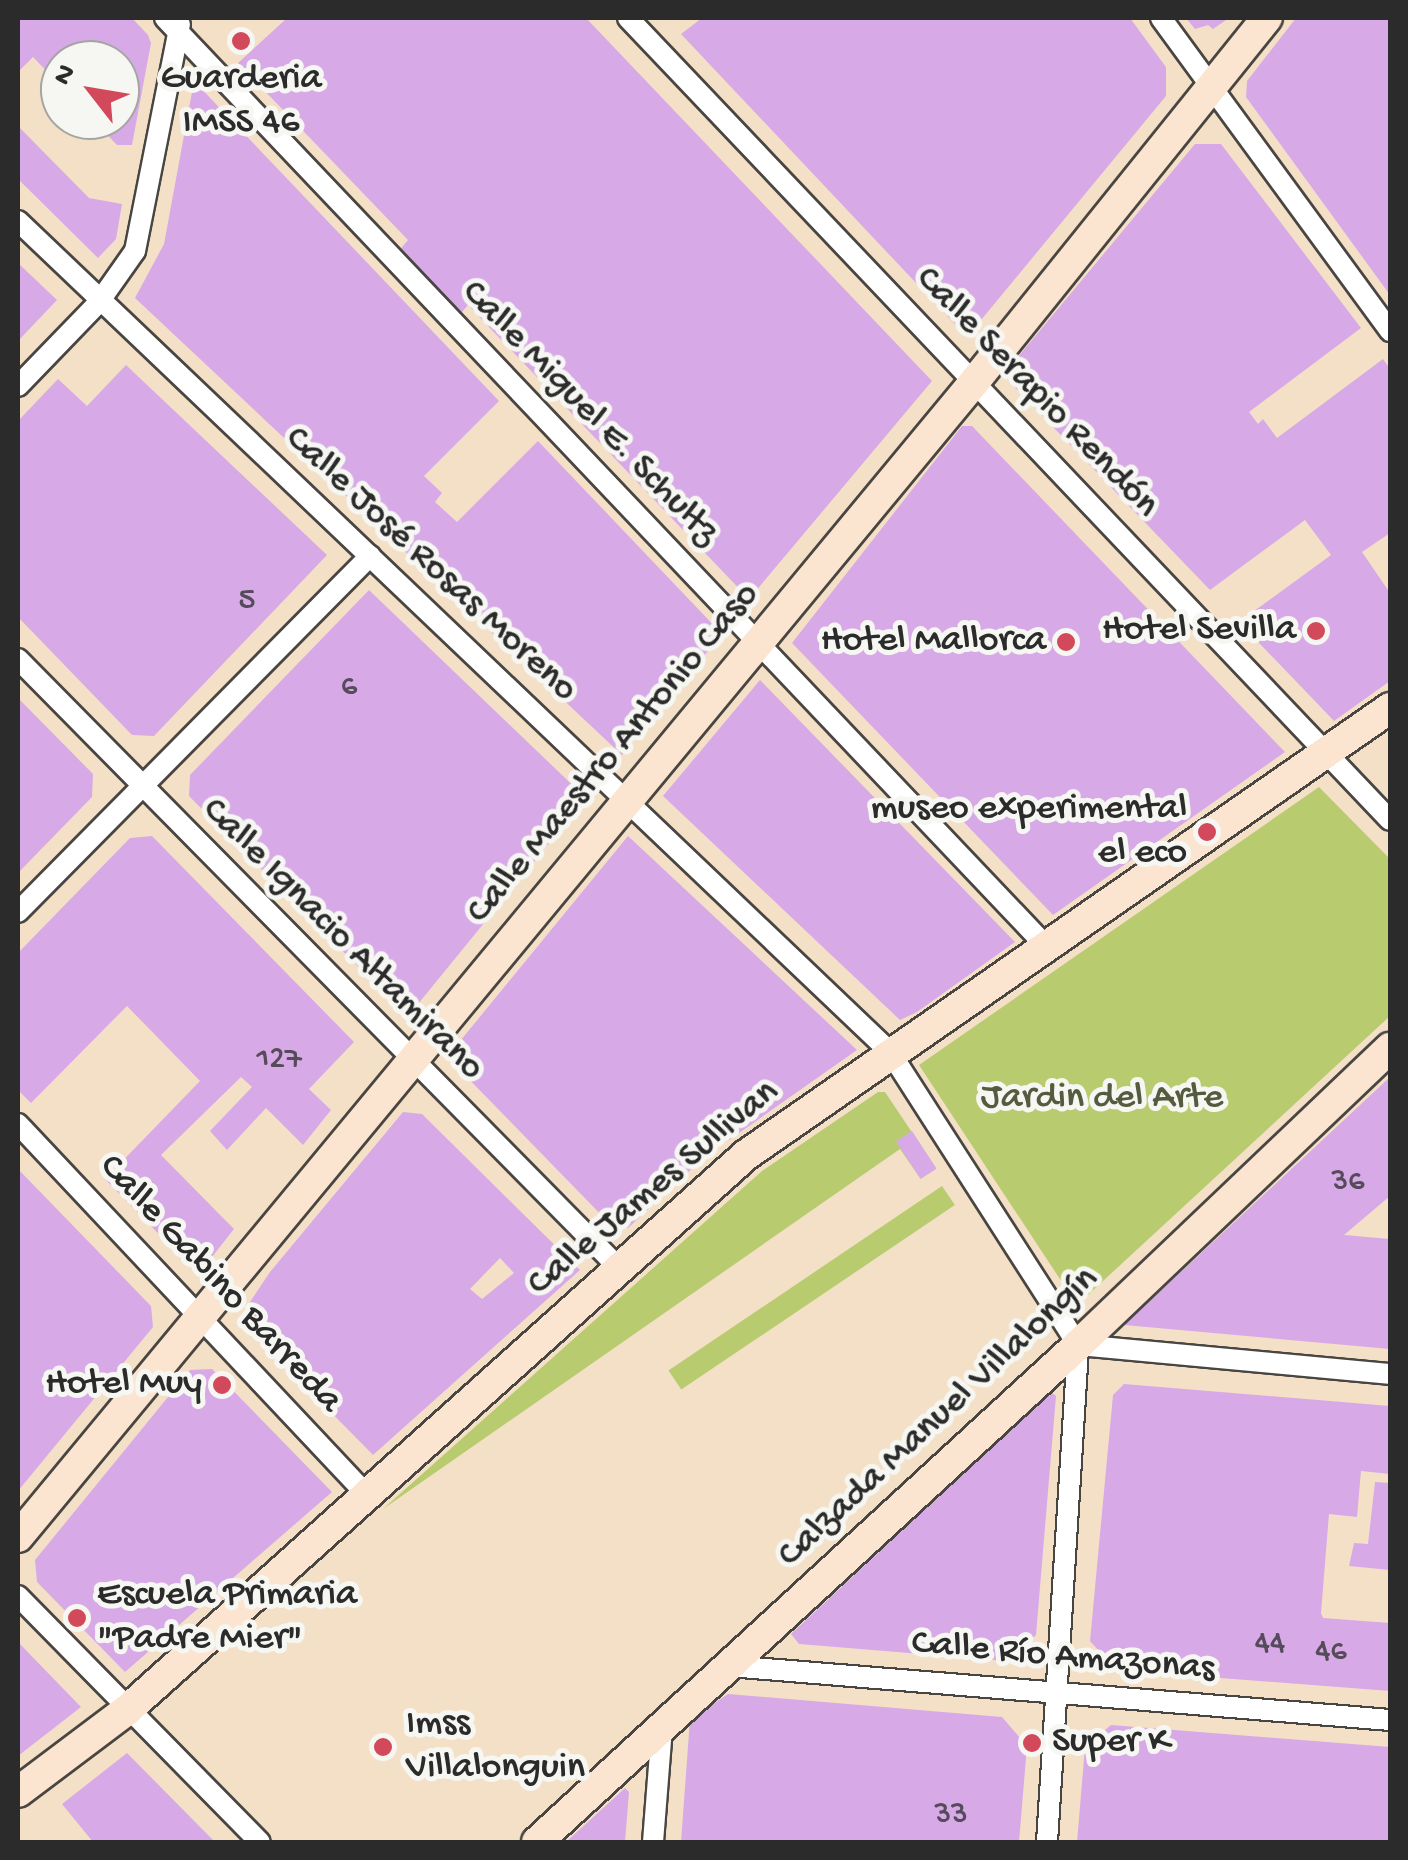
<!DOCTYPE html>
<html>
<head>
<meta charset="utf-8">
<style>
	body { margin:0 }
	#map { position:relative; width:1408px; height:1860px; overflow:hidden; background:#f4e0c7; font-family:"Gochi Hand",sans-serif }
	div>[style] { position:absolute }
	.green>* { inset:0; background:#b8cc6f; transform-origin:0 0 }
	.building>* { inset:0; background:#d7aae7; transform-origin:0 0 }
	.roads { filter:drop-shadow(2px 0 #494642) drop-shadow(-2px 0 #494642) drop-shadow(0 2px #494642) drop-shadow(0 -2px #494642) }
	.street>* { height:20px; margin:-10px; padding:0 10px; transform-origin:10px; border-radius:10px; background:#fff }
	.secondary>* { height:30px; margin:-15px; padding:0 15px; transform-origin:15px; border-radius:15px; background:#fce5d0 }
	.dots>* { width:28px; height:28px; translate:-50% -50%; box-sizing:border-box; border:5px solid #f6f6f2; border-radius:50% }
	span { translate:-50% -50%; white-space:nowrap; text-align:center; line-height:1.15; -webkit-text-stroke:10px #f6f6f2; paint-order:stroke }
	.number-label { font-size:32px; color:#564b5a }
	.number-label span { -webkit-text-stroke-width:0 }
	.poi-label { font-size:38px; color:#2b2b2b }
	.right { translate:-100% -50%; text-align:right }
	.left { translate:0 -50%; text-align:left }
	.street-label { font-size:38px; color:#2b2b2b }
	.park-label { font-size:38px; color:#555b3f }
	.frame { position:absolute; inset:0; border:20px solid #2b2b2b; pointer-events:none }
	.north { position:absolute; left:40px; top:40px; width:100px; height:100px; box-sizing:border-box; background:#f6f6f2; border:2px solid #a5a5a2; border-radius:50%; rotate:301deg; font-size:28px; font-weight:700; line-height:40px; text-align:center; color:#2b2b2b }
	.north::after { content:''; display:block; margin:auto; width:35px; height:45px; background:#d1495b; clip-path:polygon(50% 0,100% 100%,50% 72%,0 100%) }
</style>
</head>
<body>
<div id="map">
	<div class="green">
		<i style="clip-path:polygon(1319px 787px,1390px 859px,1390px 1016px,1077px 1305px,919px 1065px)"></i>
		<i style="clip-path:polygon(878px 1092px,885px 1092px,936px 1168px,920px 1178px,900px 1149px,383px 1509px,762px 1171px)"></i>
		<i style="left:942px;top:1186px;width:23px;height:330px;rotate:56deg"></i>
	</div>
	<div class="building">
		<i style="clip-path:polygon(18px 18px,132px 18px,148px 35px,151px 43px,132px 145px,117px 145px,93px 120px,120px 120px,120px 60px,60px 60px,60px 85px,33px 57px,18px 72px)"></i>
		<i style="clip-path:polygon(287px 18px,586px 18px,932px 381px,749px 599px,468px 305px,455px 320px,393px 258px,408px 240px,238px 63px)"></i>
		<i style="clip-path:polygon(702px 18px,1130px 18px,1166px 67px,1166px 96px,967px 337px,681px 34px)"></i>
		<i style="clip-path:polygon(1186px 18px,1229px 18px,1213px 29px,1208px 25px,1195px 29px)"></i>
		<i style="clip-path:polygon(1296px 18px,1390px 18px,1390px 295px,1246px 97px,1247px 81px)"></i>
		<i style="clip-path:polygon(194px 81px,499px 401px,424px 476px,442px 493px,435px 502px,457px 522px,538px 441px,722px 634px,622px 755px,135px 298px,164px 244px)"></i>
		<i style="clip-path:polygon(18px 126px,89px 198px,122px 204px,116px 239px,98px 258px,18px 179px)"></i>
		<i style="clip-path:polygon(1195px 144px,1221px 144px,1361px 328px,1249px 412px,1258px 424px,1263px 419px,1277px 438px,1383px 359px,1390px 369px,1390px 533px,1362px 552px,1390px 593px,1390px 681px,1334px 721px,1239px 622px,1331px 555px,1305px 520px,1210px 590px,1003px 375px)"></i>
		<i style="clip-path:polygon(18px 263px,57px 300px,18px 341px)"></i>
		<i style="clip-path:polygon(126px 365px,327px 555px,154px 736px,132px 735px,18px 617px,18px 421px,58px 379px,87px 406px)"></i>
		<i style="clip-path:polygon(962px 426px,972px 426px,1285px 752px,1053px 915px,792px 643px)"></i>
		<i style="clip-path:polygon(369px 590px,586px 798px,418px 1004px,396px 1005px,189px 796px,190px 775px)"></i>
		<i style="clip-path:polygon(760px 680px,1015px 942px,917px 1012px,900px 1020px,663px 796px)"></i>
		<i style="clip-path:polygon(18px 698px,93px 774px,92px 797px,18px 873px)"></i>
		<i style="clip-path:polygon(152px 836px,354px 1042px,309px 1089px,331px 1110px,303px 1145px,266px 1108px,227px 1150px,210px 1131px,252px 1087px,241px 1077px,161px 1155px,234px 1229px,208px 1262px,186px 1262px,105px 1179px,200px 1081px,127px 1006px,31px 1103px,18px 1090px,18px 953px,130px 838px)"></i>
		<i style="clip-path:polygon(628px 836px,857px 1050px,729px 1140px,726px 1137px,628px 1228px,613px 1227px,458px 1068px,456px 1046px)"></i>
		<i style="clip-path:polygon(1390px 1077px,1390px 1196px,1344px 1235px,1390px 1239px,1390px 1349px,1124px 1325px)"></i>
		<i style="clip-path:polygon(evenodd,403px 1112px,422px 1114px,580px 1270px,373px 1455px,251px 1331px,246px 1308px,270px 1272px,403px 1112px,500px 1258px,514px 1273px,482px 1299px,470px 1289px,500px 1258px)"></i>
		<i style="left:912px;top:1131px;width:45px;height:19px;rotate:57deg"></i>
		<i style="clip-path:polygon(18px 1169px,151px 1306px,153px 1327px,18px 1491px)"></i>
		<i style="clip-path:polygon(212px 1369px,332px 1492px,125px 1672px,37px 1582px,35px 1560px,190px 1370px)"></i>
		<i style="clip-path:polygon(1124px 1384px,1390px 1406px,1390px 1474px,1361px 1471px,1357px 1517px,1329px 1514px,1321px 1613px,1323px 1618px,1390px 1623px,1390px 1691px,1116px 1670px,1090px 1641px,1113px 1395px)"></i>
		<i style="clip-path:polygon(1051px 1392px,1056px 1396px,1036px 1635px,1007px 1661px,799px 1644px,791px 1634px)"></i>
		<i style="clip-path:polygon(1375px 1482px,1390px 1483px,1390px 1570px,1349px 1566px,1354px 1543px,1368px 1544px)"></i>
		<i style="clip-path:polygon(18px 1642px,81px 1707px,18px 1756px)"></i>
		<i style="clip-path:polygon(728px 1694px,1002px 1717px,1027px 1746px,1019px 1842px,681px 1842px,690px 1719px)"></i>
		<i style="clip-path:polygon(1111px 1725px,1390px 1747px,1390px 1842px,1077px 1842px,1085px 1747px)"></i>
		<i style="clip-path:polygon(127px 1753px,215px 1842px,93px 1842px,62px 1804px)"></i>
		<i style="clip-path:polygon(625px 1788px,629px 1792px,625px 1842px,566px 1842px)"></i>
	</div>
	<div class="roads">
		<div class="street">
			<i style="left:165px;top:18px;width:1278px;rotate:46.49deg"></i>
			<i style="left:628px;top:18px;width:1106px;rotate:46.47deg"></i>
			<i style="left:1161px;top:18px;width:388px;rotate:53.8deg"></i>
			<i style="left:18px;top:221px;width:1205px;rotate:43.62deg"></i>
			<i style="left:890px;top:1052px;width:348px;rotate:57.3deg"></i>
			<i style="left:18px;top:386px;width:117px;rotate:-46deg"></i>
			<i style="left:99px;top:302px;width:62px;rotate:-54.8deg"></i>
			<i style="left:135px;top:251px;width:231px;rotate:-78.8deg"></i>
			<i style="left:18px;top:659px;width:856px;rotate:45.38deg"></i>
			<i style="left:18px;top:912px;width:501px;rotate:-45.32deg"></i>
			<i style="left:18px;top:1124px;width:509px;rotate:46.75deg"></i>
			<i style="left:1078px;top:1345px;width:313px;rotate:5.3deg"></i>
			<i style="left:18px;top:1596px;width:345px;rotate:45.5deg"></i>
			<i style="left:729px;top:1666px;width:663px;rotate:4.67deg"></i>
			<i style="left:653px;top:1842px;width:115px;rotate:-85.5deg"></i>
			<i style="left:1047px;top:1842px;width:498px;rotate:-86.4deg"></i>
		</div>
		<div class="secondary">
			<i style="left:18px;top:1537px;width:1501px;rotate:-50.38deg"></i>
			<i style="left:975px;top:381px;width:466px;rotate:-51.2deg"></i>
			<i style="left:18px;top:1792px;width:136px;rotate:-37deg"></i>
			<i style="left:127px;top:1710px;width:831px;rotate:-41.88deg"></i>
			<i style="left:746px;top:1155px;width:784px;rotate:-34.76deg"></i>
			<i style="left:537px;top:1842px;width:735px;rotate:-42.57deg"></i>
			<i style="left:1078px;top:1345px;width:431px;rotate:-43.6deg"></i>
		</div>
	</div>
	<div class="dots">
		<i style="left:241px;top:41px;background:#d1495b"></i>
		<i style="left:1316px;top:631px;background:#d1495b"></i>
		<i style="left:1066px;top:642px;background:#d1495b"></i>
		<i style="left:1207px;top:832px;background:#d1495b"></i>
		<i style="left:222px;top:1385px;background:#d1495b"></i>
		<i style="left:77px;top:1618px;background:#d1495b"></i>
		<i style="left:1032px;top:1743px;background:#d1495b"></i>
		<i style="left:383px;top:1747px;background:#d1495b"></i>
	</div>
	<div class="number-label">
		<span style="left:247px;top:601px">5</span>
		<span style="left:349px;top:687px">6</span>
		<span style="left:279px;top:1060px">127</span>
		<span style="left:1348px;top:1182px">36</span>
		<span style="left:1270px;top:1644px">44</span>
		<span style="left:1331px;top:1652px">46</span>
		<span style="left:951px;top:1815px">33</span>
	</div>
	<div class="poi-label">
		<span style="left:241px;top:102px">Guarderia<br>IMSS 46</span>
		<span class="right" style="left:1296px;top:631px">Hotel Sevilla</span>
		<span class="right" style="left:1046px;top:642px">Hotel Mallorca</span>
		<span class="right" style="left:1187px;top:832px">museo experimental<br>el eco</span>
		<span class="right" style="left:202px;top:1385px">Hotel Muy</span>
		<span class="left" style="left:97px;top:1618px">Escuela Primaria<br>"Padre Mier"</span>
		<span class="left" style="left:406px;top:1747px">Imss<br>Villalonguin</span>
		<span class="left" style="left:1052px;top:1743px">Super K</span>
	</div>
	<div class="street-label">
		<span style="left:1036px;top:393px;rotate:46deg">Calle Serapio Rendón</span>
		<span style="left:589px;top:414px;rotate:46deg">Calle Miguel E. Schultz</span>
		<span style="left:430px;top:565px;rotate:43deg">Calle José Rosas Moreno</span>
		<span style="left:614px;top:754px;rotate:-50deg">Calle Maestro Antonio Caso</span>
		<span style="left:342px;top:940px;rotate:45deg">Calle Ignacio Altamirano</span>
		<span style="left:654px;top:1189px;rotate:-40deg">Calle James Sullivan</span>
		<span style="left:219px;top:1285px;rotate:47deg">Calle Gabino Barreda</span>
		<span style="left:939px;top:1418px;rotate:-43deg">Calzada Manuel Villalongín</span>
		<span style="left:1063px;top:1658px;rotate:5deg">Calle Río Amazonas</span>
	</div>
	<div class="park-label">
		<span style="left:1102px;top:1099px">Jardin del Arte</span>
	</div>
	<div class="frame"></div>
	<div class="north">N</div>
</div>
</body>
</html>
